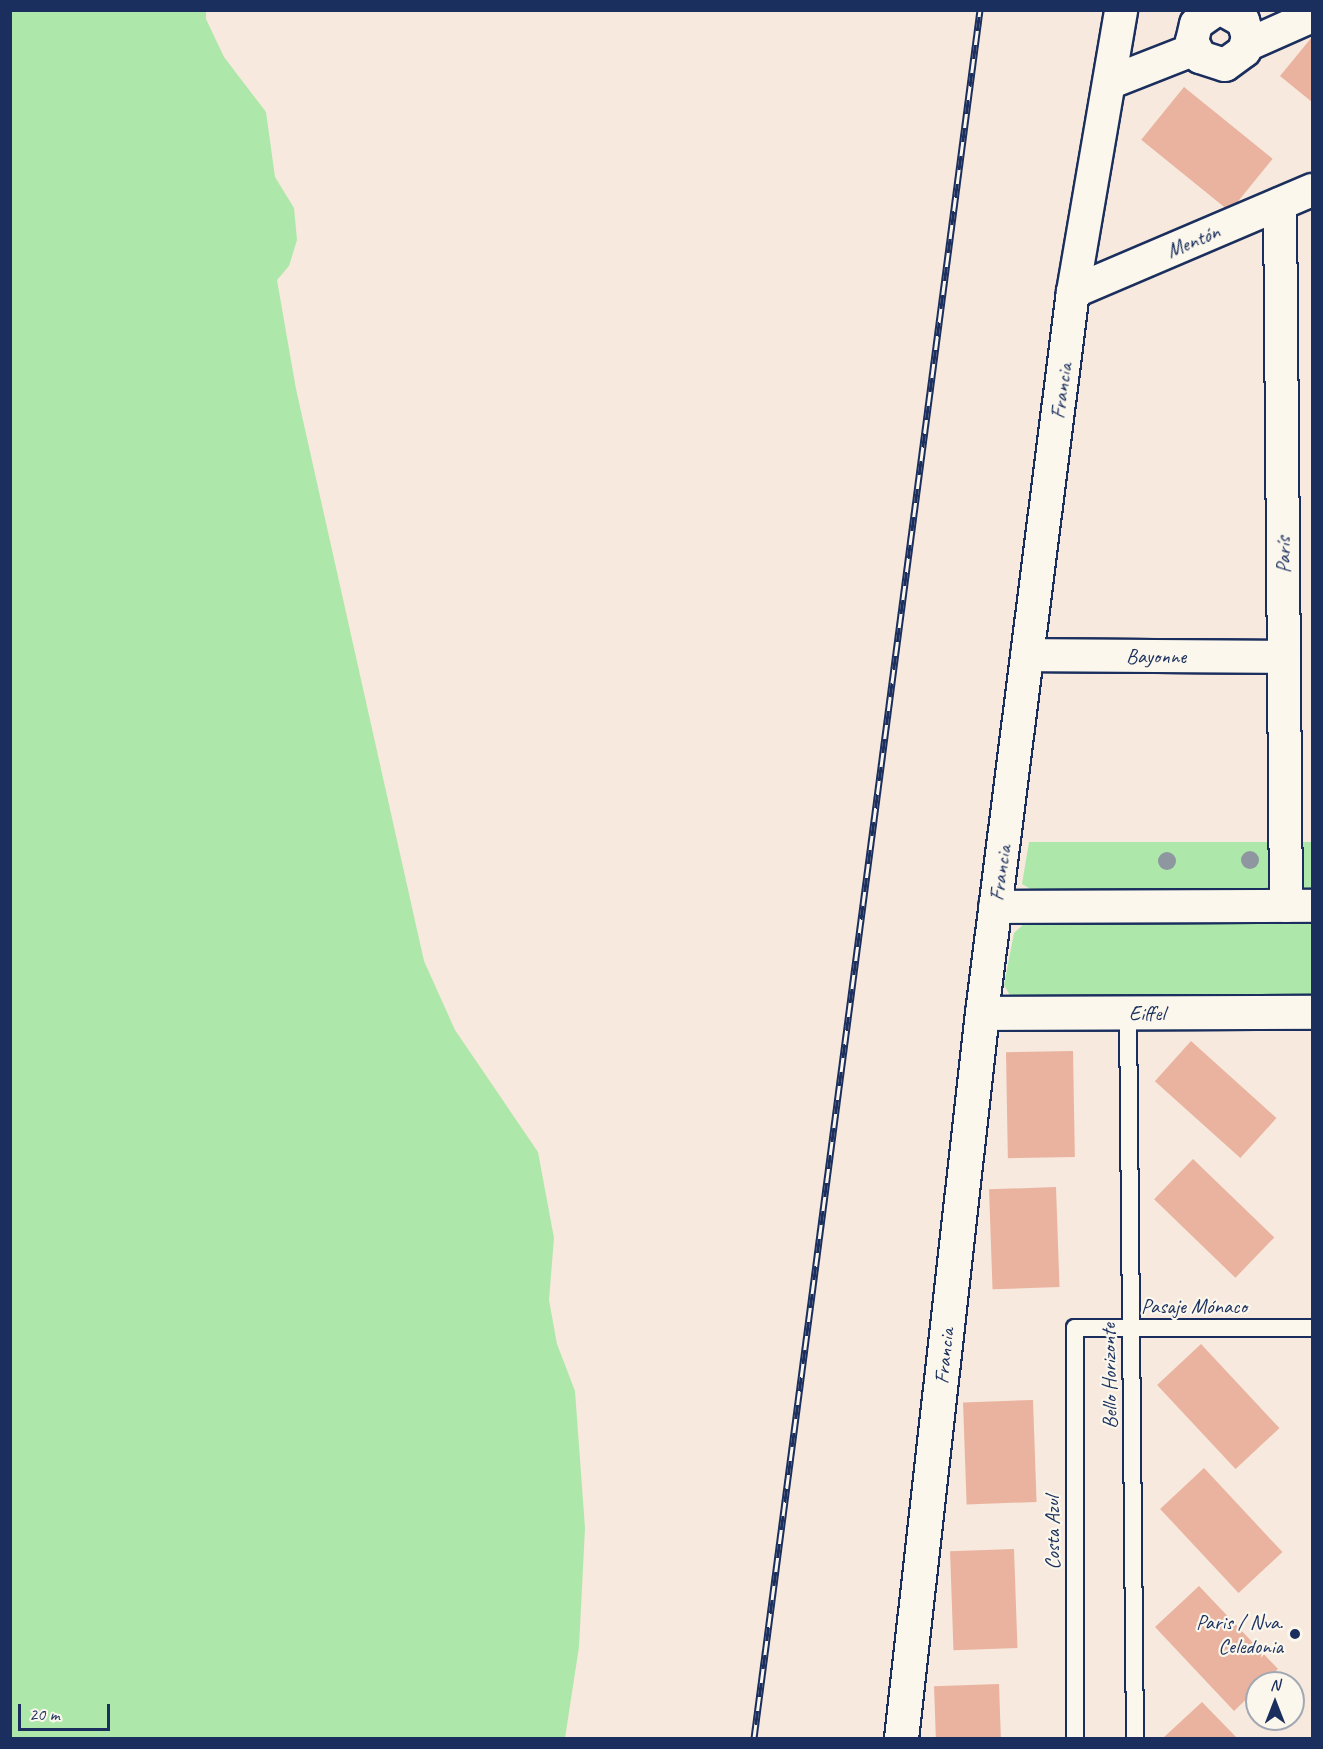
<!DOCTYPE html>
<html>
<head>
<meta charset="utf-8">
<style>
	body { margin:0 }
	#map { position:relative; width:1323px; height:1749px; overflow:hidden; background:#f7e9dd; font-family:Caveat,sans-serif }
	div>[style] { position:absolute }
	.green>* { inset:0; background:#aee7aa }
	.building>* { inset:0; background:#e9b39f; transform-origin:0 0 }
	.roads { filter:drop-shadow(2px 0 #1b2f5e) drop-shadow(-2px 0 #1b2f5e) drop-shadow(0 2px #1b2f5e) drop-shadow(0 -2px #1b2f5e) }
	.service>* { height:16px; margin:-8px; padding:0 8px; transform-origin:8px; border-radius:8px; background:#fbf7ec }
	.minor>* { height:32px; margin:-16px; padding:0 16px; transform-origin:16px; border-radius:16px; background:#fbf7ec }
	.tertiary>* { height:33px; margin:-16.5px; padding:0 16.5px; transform-origin:16.5px; border-radius:16.5px; background:#fbf7ec }
	.rail>* { height:7px; margin-top:-3.5px; transform-origin:0; background:repeating-linear-gradient(90deg,#fbf7ec 0 14px,#1b2f5e 0 28px); box-sizing:border-box; border-block:2px solid #1b2f5e }
	.trees>* { width:18px; height:18px; margin:-9px; border-radius:50%; background:#8e979f }
	.dots>* { width:16px; height:16px; translate:-50% -50%; box-sizing:border-box; border:3px solid #fbf7ec; border-radius:50% }
	span { translate:-50% -50%; white-space:nowrap; text-align:center; line-height:1.15; -webkit-text-stroke:4.5px #fbf7ec; paint-order:stroke }
	.street-label { font-size:21px; color:#1b2f5e }
	.poi-label { font-size:21px; color:#1b2f5e }
	.right { translate:-100% -50%; text-align:right }
	.frame { position:absolute; inset:0; border:12px solid #1b2f5e; pointer-events:none }
	.north { position:absolute; left:1245px; top:1671px; width:60px; height:60px; box-sizing:border-box; background:#fbf7ec; border:2px solid #a1a7b3; border-radius:50%; rotate:0deg; font-size:16px; font-weight:700; line-height:24px; text-align:center; color:#1b2f5e }
	.north::after { content:''; display:block; margin:auto; width:21px; height:27px; background:#1b2f5e; clip-path:polygon(50% 0,100% 100%,50% 72%,0 100%) }
	.scale { position:absolute; left:18px; top:1704px; width:92px; height:27px; box-sizing:border-box; border:3px solid #1b2f5e; border-top:0; padding-left:8px; font-size:18px; line-height:21px; white-space:nowrap; color:#1b2f5e; -webkit-text-stroke:4px #fbf7ec; paint-order:stroke }
</style>
</head>
<body>
<div id="map">
	<div class="green">
		<i style="clip-path:polygon(11px 10px,206px 11px,206px 19px,224px 57px,266px 112px,275px 177px,294px 208px,297px 240px,289px 266px,277px 280px,296px 389px,424px 961px,455px 1030px,538px 1152px,554px 1238px,549px 1300px,557px 1344px,575px 1391px,585px 1528px,579px 1647px,565px 1738px,11px 1738px)"></i>
		<i style="clip-path:polygon(1029px 842px,1312px 842px,1312px 892px,1034px 891px,1022px 884px)"></i>
		<i style="clip-path:polygon(1312px 919px,1312px 1002px,1015px 1004px,1004px 985px,1014px 933px,1028px 920px)"></i>
	</div>
	<div class="building">
		<i style="clip-path:polygon(1312px 37px,1312px 102px,1280px 76px)"></i>
		<i style="left:1184px;top:87px;width:114px;height:68px;rotate:39deg"></i>
		<i style="left:1191px;top:1041px;width:115px;height:54px;rotate:42deg"></i>
		<i style="left:1073px;top:1051px;width:106px;height:67px;rotate:89deg"></i>
		<i style="left:1193px;top:1159px;width:113px;height:56px;rotate:44deg"></i>
		<i style="left:1056px;top:1187px;width:100px;height:67px;rotate:88deg"></i>
		<i style="left:1201px;top:1344px;width:115px;height:60px;rotate:47deg"></i>
		<i style="left:1033px;top:1400px;width:102px;height:70px;rotate:88deg"></i>
		<i style="left:1204px;top:1468px;width:115px;height:60px;rotate:47deg"></i>
		<i style="left:1014px;top:1549px;width:99px;height:64px;rotate:88deg"></i>
		<i style="clip-path:polygon(1199px 1586px,1278px 1669px,1264px 1683px,1257px 1683px,1257px 1689px,1234px 1711px,1155px 1627px)"></i>
		<i style="left:999px;top:1684px;width:54px;height:65px;rotate:88deg"></i>
		<i style="clip-path:polygon(1202px 1702px,1237px 1738px,1163px 1738px)"></i>
	</div>
	<div class="roads">
		<div class="service">
			<i style="left:1128px;top:1013px;width:725px;rotate:89.45deg"></i>
			<i style="left:1075px;top:1738px;width:410px;rotate:-90deg"></i>
			<i style="left:1075px;top:1328px;width:237px"></i>
		</div>
		<div class="minor">
			<i style="left:1216px;top:10px;width:24px;rotate:145deg"></i>
			<i style="left:1196px;top:24px;width:17px;rotate:103deg"></i>
			<i style="left:1192px;top:41px;width:18px;rotate:63deg"></i>
			<i style="left:1200px;top:57px;width:26px;rotate:18deg"></i>
			<i style="left:1225px;top:65px;width:24px;rotate:-36deg"></i>
			<i style="left:1244px;top:51px;width:15px;rotate:-74deg"></i>
			<i style="left:1248px;top:37px;width:17px;rotate:-107deg"></i>
			<i style="left:1243px;top:21px;width:23px;rotate:-151deg"></i>
			<i style="left:1247px;top:45px;width:71px;rotate:-24deg"></i>
			<i style="left:1111px;top:82px;width:90px;rotate:-21.4deg"></i>
			<i style="left:1280px;top:204px;width:702px;rotate:89.51deg"></i>
			<i style="left:1073px;top:292px;width:260px;rotate:-23.1deg"></i>
			<i style="left:1027px;top:655px;width:257px;rotate:0.4deg"></i>
			<i style="left:995px;top:907px;width:317px;rotate:-0.2deg"></i>
			<i style="left:982px;top:1013px;width:727px;rotate:-82.81deg"></i>
			<i style="left:1073px;top:292px;width:286px;rotate:-80.3deg"></i>
		</div>
		<div class="tertiary">
			<i style="left:901px;top:1738px;width:730px;rotate:-83.63deg"></i>
			<i style="left:982px;top:1013px;width:330px;rotate:-0.2deg"></i>
		</div>
	</div>
	<div class="rail">
		<i style="left:754px;top:1738px;width:1743px;rotate:-82.55deg"></i>
	</div>
	<div class="trees">
		<i style="left:1250px;top:860px"></i>
		<i style="left:1167px;top:861px"></i>
	</div>
	<div class="dots">
		<i style="left:1295px;top:1634px;background:#1b2f5e"></i>
	</div>
	<div class="street-label">
		<span style="left:1193px;top:241px;rotate:-23deg">Mentón</span>
		<span style="left:1061px;top:391px;rotate:-83deg">Francia</span>
		<span style="left:1283px;top:555px;rotate:-91deg">París</span>
		<span style="left:1156px;top:656px">Bayonne</span>
		<span style="left:1000px;top:873px;rotate:-83deg">Francia</span>
		<span style="left:1147px;top:1013px">Eiffel</span>
		<span style="left:1194px;top:1306px">Pasaje Mónaco</span>
		<span style="left:944px;top:1356px;rotate:-84deg">Francia</span>
		<span style="left:1109px;top:1376px;rotate:-91deg">Bello Horizonte</span>
		<span style="left:1052px;top:1533px;rotate:-90deg">Costa Azul</span>
	</div>
	<div class="poi-label">
		<span class="right" style="left:1283px;top:1634px">Paris / Nva.<br>Celedonia</span>
	</div>
	<div class="frame"></div>
	<div class="north">N</div>
	<div class="scale">20 m</div>
</div>
</body>
</html>
